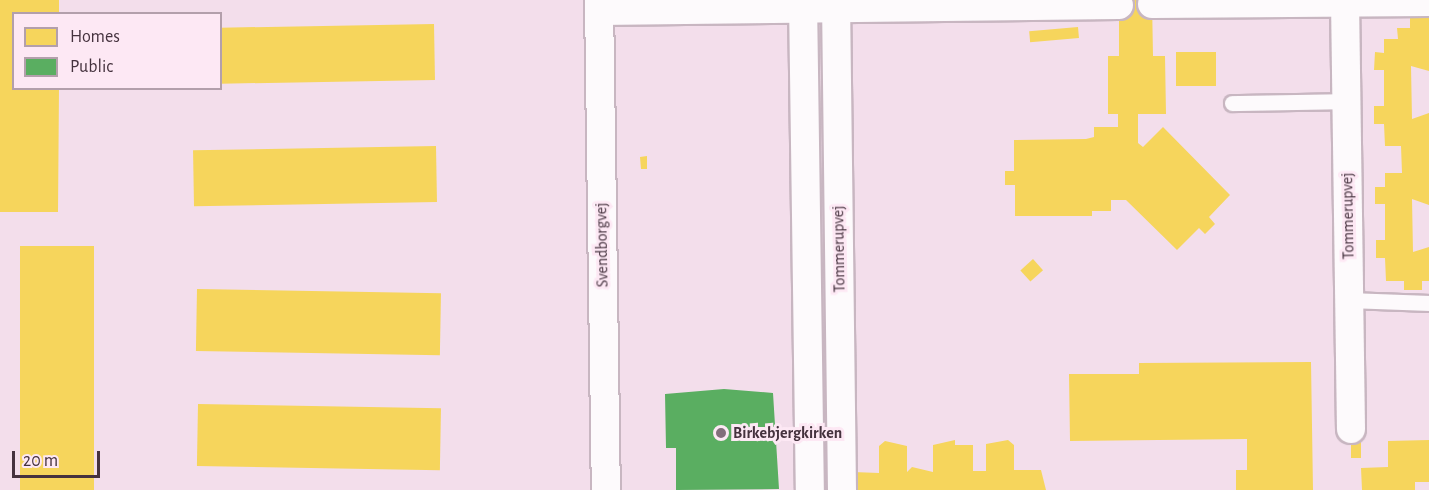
<!DOCTYPE html>
<html>
<head>
<meta charset="utf-8">
<style>
	body { margin:0 }
	#map { position:relative; width:1429px; height:490px; overflow:hidden; background:#f3deeb; font-family:"Alegreya Sans",sans-serif }
	div>[style] { position:absolute }
	.homes>* { inset:0; background:#f6d55c; transform-origin:0 0 }
	.public>* { inset:0; background:#5aae61 }
	.roads { filter:drop-shadow(2px 0 #c8b6c1) drop-shadow(-2px 0 #c8b6c1) drop-shadow(0 2px #c8b6c1) drop-shadow(0 -2px #c8b6c1) }
	.lane>* { height:15px; margin:-7.5px; padding:0 7.5px; transform-origin:7.5px; border-radius:7.5px; background:#fdfafc }
	.street>* { height:28px; margin:-14px; padding:0 14px; transform-origin:14px; border-radius:14px; background:#fdfafc }
	.dots>* { width:16px; height:16px; translate:-50% -50%; box-sizing:border-box; border:3px solid #fde8f4; border-radius:50% }
	span { translate:-50% -50%; white-space:nowrap; text-align:center; line-height:1.15; -webkit-text-stroke:6px #fde8f4; paint-order:stroke }
	.street-label { font-size:16px; color:#45323e }
	.poi-label { font-size:16px; color:#45323e; font-weight:700 }
	.left { translate:0 -50%; text-align:left }
	.legend { position:absolute; left:12px; top:12px; width:210px; height:78px; box-sizing:border-box; background:#fde8f4; border:2px solid #b39fab; margin:0; padding:8px 10px; list-style:none; font-size:18px; color:#45323e }
	.legend li { display:flex; align-items:center; gap:12px; height:30px }
	.legend b { width:30px; border:2px solid #b39fab }
	.scale { position:absolute; left:12px; top:451px; width:88px; height:27px; box-sizing:border-box; border:3px solid #45323e; border-top:0; padding-left:8px; font-size:18px; line-height:21px; white-space:nowrap; color:#45323e; -webkit-text-stroke:4px #fde8f4; paint-order:stroke }
</style>
</head>
<body>
<div id="map">
	<div class="homes">
		<i style="clip-path:polygon(0 0,59px 0,59px 14px,14px 14px,14px 88px,59px 88px,58px 212px,0 212px)"></i>
		<i style="clip-path:polygon(1119px 0,1152px 0,1153px 56px,1165px 56px,1166px 114px,1138px 114px,1138px 143px,1143px 147px,1163px 127px,1230px 195px,1209px 217px,1215px 224px,1205px 234px,1199px 228px,1177px 250px,1126px 200px,1111px 200px,1111px 211px,1092px 211px,1092px 216px,1015px 216px,1015px 185px,1005px 185px,1005px 171px,1014px 171px,1014px 140px,1086px 139px,1094px 137px,1094px 127px,1118px 127px,1118px 114px,1108px 114px,1108px 56px,1119px 56px)"></i>
		<i style="clip-path:polygon(1410px 11px,1429px 11px,1429px 71px,1411px 66px,1412px 119px,1429px 113px,1429px 205px,1412px 199px,1413px 252px,1429px 247px,1429px 281px,1422px 281px,1422px 290px,1404px 290px,1404px 281px,1386px 281px,1385px 258px,1376px 258px,1376px 240px,1385px 240px,1385px 204px,1375px 204px,1375px 187px,1385px 187px,1385px 173px,1402px 173px,1401px 146px,1385px 146px,1384px 124px,1374px 124px,1374px 106px,1384px 106px,1384px 70px,1374px 70px,1375px 52px,1384px 53px,1384px 39px,1398px 39px,1397px 28px,1410px 28px)"></i>
		<i style="left:434px;top:24px;width:56px;height:214px;rotate:89deg"></i>
		<i style="left:1078px;top:27px;width:11px;height:49px;rotate:85deg"></i>
		<i style="left:1176px;top:52px;width:40px;height:34px"></i>
		<i style="left:436px;top:146px;width:56px;height:243px;rotate:89deg"></i>
		<i style="clip-path:polygon(647px 156px,647px 169px,641px 169px,640px 157px)"></i>
		<i style="left:94px;top:246px;width:244px;height:74px;rotate:90deg"></i>
		<i style="left:1033px;top:259px;width:15px;height:17px;rotate:48deg"></i>
		<i style="left:197px;top:289px;width:244px;height:62px;rotate:1deg"></i>
		<i style="clip-path:polygon(1311px 362px,1313px 490px,1236px 490px,1236px 470px,1247px 470px,1247px 439px,1070px 441px,1069px 374px,1139px 374px,1139px 363px)"></i>
		<i style="left:198px;top:404px;width:243px;height:62px;rotate:1deg"></i>
		<i style="clip-path:polygon(955px 440px,955px 445px,973px 445px,973px 471px,986px 471px,986px 444px,1008px 440px,1014px 445px,1014px 470px,1041px 470px,1046px 490px,853px 490px,853px 472px,879px 473px,879px 446px,885px 441px,907px 446px,907px 472px,912px 467px,933px 472px,933px 445px)"></i>
		<i style="left:1351px;top:440px;width:10px;height:18px"></i>
		<i style="clip-path:polygon(1429px 440px,1429px 482px,1415px 482px,1415px 490px,1362px 490px,1361px 468px,1388px 467px,1388px 441px)"></i>
	</div>
	<div class="public">
		<i style="clip-path:polygon(724px 389px,773px 393px,779px 489px,676px 490px,676px 448px,666px 448px,665px 394px)"></i>
	</div>
	<div class="roads">
		<div class="lane">
			<i style="left:1232px;top:103px;width:114px;rotate:-1deg"></i>
			<i style="left:1349px;top:300px;width:80px;rotate:2.1deg"></i>
		</div>
		<div class="street">
			<i style="left:599px;top:0;width:490px;rotate:89.2deg"></i>
			<i style="left:803px;top:0;width:490px;rotate:89.2deg"></i>
			<i style="left:836px;top:0;width:490px;rotate:89.3deg"></i>
			<i style="left:1345px;top:0;width:429px;rotate:89.2deg"></i>
			<i style="left:1152px;top:4px;width:277px;rotate:-0.4deg"></i>
			<i style="left:599px;top:11px;width:520px;rotate:-0.66deg"></i>
		</div>
	</div>
	<div class="dots">
		<i style="left:721px;top:433px;background:#826e7b"></i>
	</div>
	<div class="street-label">
		<span style="left:1348px;top:216px;rotate:-91deg">Tommerupvej</span>
		<span style="left:602px;top:245px;rotate:-91deg">Svendborgvej</span>
		<span style="left:839px;top:249px;rotate:-91deg">Tommerupvej</span>
	</div>
	<div class="poi-label">
		<span class="left" style="left:733px;top:433px">Birkebjergkirken</span>
	</div>
	<ul class="legend">
	<li><b style="height:16px;background:#f6d55c"></b>Homes</li>
	<li><b style="height:16px;background:#5aae61"></b>Public</li>
	</ul>
	<div class="scale">20 m</div>
</div>
</body>
</html>
